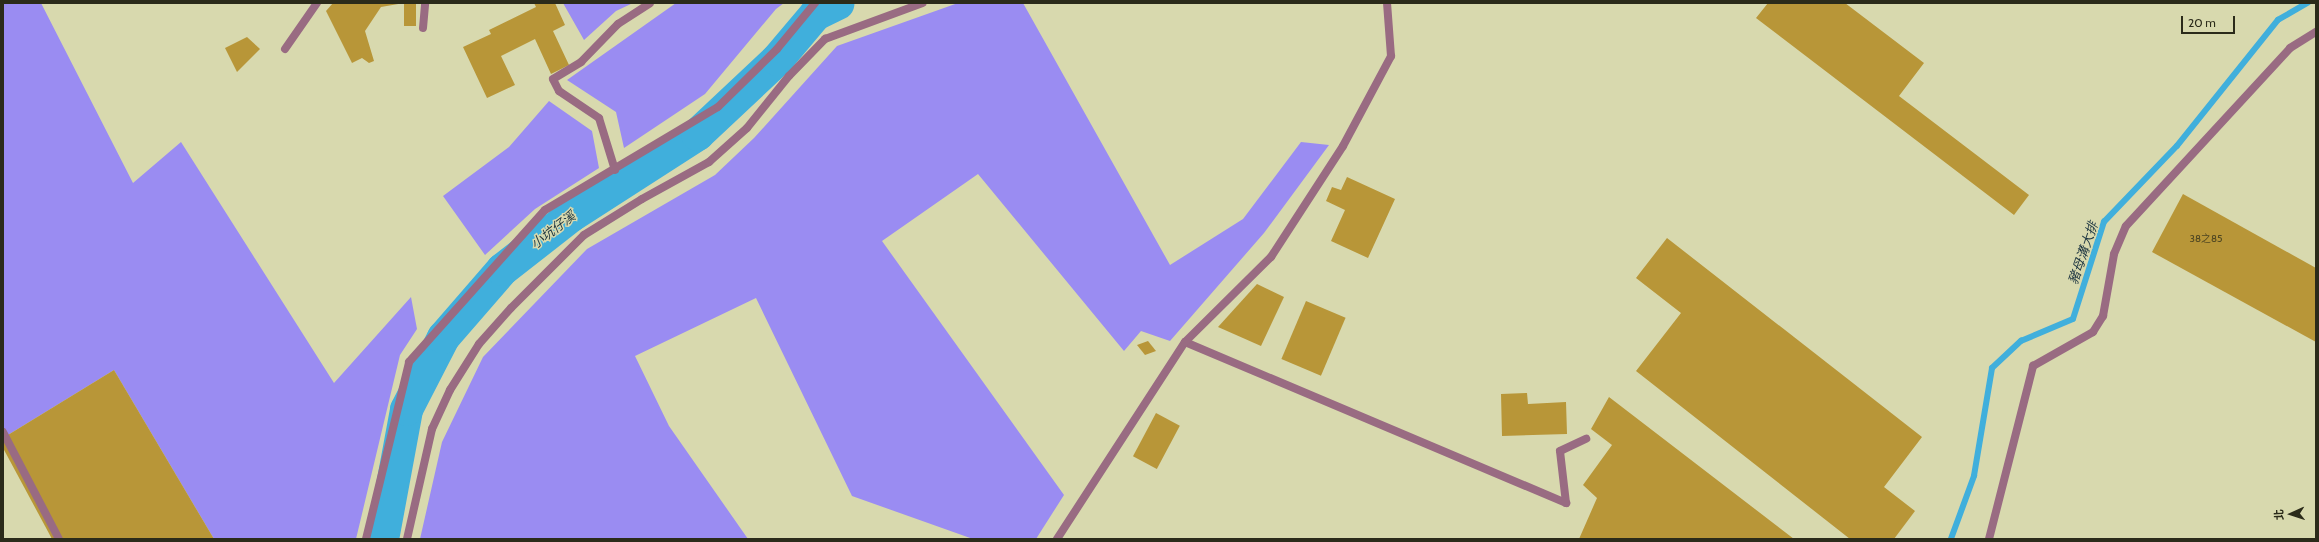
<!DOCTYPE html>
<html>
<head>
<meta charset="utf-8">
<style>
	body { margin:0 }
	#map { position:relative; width:2319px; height:542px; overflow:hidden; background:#d8d9ae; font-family:Cabin,"Noto Sans TC",sans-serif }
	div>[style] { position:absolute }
	.forest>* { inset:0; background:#9a8cf2 }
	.stream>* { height:5.5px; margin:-2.75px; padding:0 2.75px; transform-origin:2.75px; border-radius:2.75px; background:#40afdc }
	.river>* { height:33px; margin:-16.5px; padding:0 16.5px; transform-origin:16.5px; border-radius:16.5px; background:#40afdc }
	.building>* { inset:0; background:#b89638; transform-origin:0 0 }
	.lane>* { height:8px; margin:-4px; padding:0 4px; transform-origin:4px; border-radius:4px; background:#996b82 }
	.street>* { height:8px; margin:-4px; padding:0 4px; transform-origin:4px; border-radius:4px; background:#996b82 }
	span { translate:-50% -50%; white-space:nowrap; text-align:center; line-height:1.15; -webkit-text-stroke:3px #d8d9ae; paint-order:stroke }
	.number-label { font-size:10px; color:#4e4622 }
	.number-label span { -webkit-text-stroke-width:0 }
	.water-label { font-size:13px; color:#1f3742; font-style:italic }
	.frame { position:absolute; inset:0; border:4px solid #2b2b1a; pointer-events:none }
	.north { position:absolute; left:2271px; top:494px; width:40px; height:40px; -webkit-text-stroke:3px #d8d9ae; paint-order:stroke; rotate:267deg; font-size:11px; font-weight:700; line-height:16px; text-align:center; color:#2b2b1a }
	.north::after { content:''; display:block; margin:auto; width:14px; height:18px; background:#2b2b1a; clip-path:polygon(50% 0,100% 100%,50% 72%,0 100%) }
	.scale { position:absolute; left:2181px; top:16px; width:54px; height:18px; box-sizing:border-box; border:2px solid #2b2b1a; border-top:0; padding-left:5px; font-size:12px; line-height:14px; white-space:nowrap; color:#2b2b1a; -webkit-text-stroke:3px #d8d9ae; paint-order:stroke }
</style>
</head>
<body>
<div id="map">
	<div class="forest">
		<i style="clip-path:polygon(3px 3px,41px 3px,133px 183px,181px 142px,334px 383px,411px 297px,417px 329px,400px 355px,356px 539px,214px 539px,114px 370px,3px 438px)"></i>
		<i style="clip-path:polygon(563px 3px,633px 3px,616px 11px,584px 40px)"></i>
		<i style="clip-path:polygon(676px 3px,784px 3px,776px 9px,705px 94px,624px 148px,616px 112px,567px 80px)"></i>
		<i style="clip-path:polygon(958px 3px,1023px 3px,1170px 265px,1243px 219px,1301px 142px,1329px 145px,1264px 233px,1170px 341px,1141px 331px,1124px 351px,978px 174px,882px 241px,1064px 495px,1036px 539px,973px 539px,852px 496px,756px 298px,635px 356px,669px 426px,748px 539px,420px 539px,442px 442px,483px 357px,587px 249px,715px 175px,754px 138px,837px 46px)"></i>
		<i style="clip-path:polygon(549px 101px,592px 131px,599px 168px,535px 209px,485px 255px,443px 196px,509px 147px)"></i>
	</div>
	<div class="stream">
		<i style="left:1951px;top:539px;width:67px;rotate:-69.9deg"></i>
		<i style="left:1974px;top:476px;width:109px;rotate:-80.5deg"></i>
		<i style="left:1992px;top:368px;width:40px;rotate:-43deg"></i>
		<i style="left:2021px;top:341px;width:56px;rotate:-22.9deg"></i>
		<i style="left:2073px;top:319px;width:102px;rotate:-72.3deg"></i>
		<i style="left:2104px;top:222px;width:105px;rotate:-46.2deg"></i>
		<i style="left:2177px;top:146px;width:161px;rotate:-51.3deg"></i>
		<i style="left:2278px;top:20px;width:34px;rotate:-30deg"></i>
	</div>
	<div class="river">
		<i style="left:382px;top:539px;width:132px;rotate:-79.5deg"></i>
		<i style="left:406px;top:409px;width:81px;rotate:-62.8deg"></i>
		<i style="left:443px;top:337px;width:90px;rotate:-49.1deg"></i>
		<i style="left:502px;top:269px;width:88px;rotate:-38deg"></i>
		<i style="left:571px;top:215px;width:150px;rotate:-32.7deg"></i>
		<i style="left:697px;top:134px;width:110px;rotate:-43.2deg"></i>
		<i style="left:777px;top:59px;width:59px;rotate:-49.8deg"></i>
		<i style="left:815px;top:14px;width:25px;rotate:-26deg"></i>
	</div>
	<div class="building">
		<i style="clip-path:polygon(333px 3px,404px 3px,381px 7px,365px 31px,374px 61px,369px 63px,362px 58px,352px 63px,326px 11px)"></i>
		<i style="left:404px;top:3px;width:12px;height:23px"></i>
		<i style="clip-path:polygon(534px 3px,555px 3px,565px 25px,553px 31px,569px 65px,551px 74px,535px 39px,501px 56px,515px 85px,487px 98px,463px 47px,491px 34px,489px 30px,536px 7px)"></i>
		<i style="clip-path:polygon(1768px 3px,1845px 3px,1924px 63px,1899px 96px,2029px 195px,2014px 215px,1756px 18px)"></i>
		<i style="clip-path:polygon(247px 37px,260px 49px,237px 72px,225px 48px)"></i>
		<i style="clip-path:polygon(1347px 177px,1395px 199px,1368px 258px,1331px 241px,1345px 210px,1326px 201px,1332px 187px,1341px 190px)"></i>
		<i style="clip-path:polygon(2183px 194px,2316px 268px,2316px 342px,2152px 252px)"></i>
		<i style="clip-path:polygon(1667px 238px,1922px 437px,1884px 487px,1915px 511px,1894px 539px,1850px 539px,1636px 371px,1681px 313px,1636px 278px)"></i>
		<i style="clip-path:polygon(1257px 284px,1284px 297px,1261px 346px,1218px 327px)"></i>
		<i style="left:1306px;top:301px;width:43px;height:63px;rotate:23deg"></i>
		<i style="clip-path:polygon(1148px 341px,1156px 351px,1145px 355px,1137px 345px)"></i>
		<i style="clip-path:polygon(114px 370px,214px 539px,52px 539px,3px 448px,3px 438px)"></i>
		<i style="clip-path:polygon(1527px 393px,1528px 404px,1566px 402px,1567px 434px,1502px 436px,1501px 394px)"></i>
		<i style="clip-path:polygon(1609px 397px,1794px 539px,1579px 539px,1597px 498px,1583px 485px,1612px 445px,1591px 429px)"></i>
		<i style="left:1156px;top:413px;width:27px;height:49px;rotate:28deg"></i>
	</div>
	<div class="lane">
		<i style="left:423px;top:28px;width:25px;rotate:-85deg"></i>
		<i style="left:1185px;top:342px;width:414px;rotate:22.9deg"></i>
		<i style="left:1566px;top:503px;width:52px;rotate:-96.6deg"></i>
		<i style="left:1560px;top:451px;width:29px;rotate:-25deg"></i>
		<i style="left:3px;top:432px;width:121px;rotate:62.4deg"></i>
	</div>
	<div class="street">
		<i style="left:285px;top:49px;width:56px;rotate:-55.2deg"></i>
		<i style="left:615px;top:170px;width:54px;rotate:-107.1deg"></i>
		<i style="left:599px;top:118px;width:48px;rotate:-146deg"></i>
		<i style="left:559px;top:91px;width:13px;rotate:-117deg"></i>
		<i style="left:553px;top:79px;width:33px;rotate:-31deg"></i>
		<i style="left:581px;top:62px;width:53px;rotate:-45.8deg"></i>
		<i style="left:618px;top:24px;width:38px;rotate:-33deg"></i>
		<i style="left:366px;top:539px;width:182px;rotate:-76.3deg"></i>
		<i style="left:409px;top:362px;width:204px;rotate:-48.2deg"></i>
		<i style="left:545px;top:210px;width:201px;rotate:-30.8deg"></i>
		<i style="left:718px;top:107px;width:83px;rotate:-44.5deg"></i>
		<i style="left:777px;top:49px;width:60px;rotate:-50.4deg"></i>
		<i style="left:407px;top:539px;width:113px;rotate:-77.2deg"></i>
		<i style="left:432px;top:429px;width:43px;rotate:-65.2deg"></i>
		<i style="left:450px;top:390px;width:54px;rotate:-57.8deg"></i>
		<i style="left:479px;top:344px;width:48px;rotate:-48.4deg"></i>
		<i style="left:511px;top:308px;width:103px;rotate:-45deg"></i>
		<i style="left:584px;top:235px;width:68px;rotate:-31.8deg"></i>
		<i style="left:642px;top:199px;width:77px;rotate:-28.9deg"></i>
		<i style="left:709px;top:162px;width:51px;rotate:-41.8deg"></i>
		<i style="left:747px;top:128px;width:67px;rotate:-51.1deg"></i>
		<i style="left:789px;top:76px;width:52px;rotate:-45.8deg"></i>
		<i style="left:825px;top:39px;width:104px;rotate:-20.2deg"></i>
		<i style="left:1057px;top:539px;width:235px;rotate:-57deg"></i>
		<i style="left:1185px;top:342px;width:121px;rotate:-44.7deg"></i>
		<i style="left:1271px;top:257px;width:132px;rotate:-57deg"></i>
		<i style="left:1343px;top:146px;width:102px;rotate:-61.9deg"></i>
		<i style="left:1391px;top:56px;width:53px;rotate:-94.3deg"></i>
		<i style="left:1989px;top:539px;width:179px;rotate:-75.7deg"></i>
		<i style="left:2033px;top:366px;width:69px;rotate:-29.5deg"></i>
		<i style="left:2093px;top:332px;width:19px;rotate:-58deg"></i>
		<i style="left:2103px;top:316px;width:63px;rotate:-79.9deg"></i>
		<i style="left:2114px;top:254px;width:30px;rotate:-67deg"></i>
		<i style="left:2126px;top:226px;width:242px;rotate:-47.3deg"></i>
		<i style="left:2290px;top:48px;width:31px;rotate:-32deg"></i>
	</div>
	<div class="number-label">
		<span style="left:2206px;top:239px">38之85</span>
	</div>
	<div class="water-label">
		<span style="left:553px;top:230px;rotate:-37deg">小坑仔溪</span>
		<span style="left:2083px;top:253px;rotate:-71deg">豬母溝大排</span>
	</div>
	<div class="frame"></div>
	<div class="north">北</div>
	<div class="scale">20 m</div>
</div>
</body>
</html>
